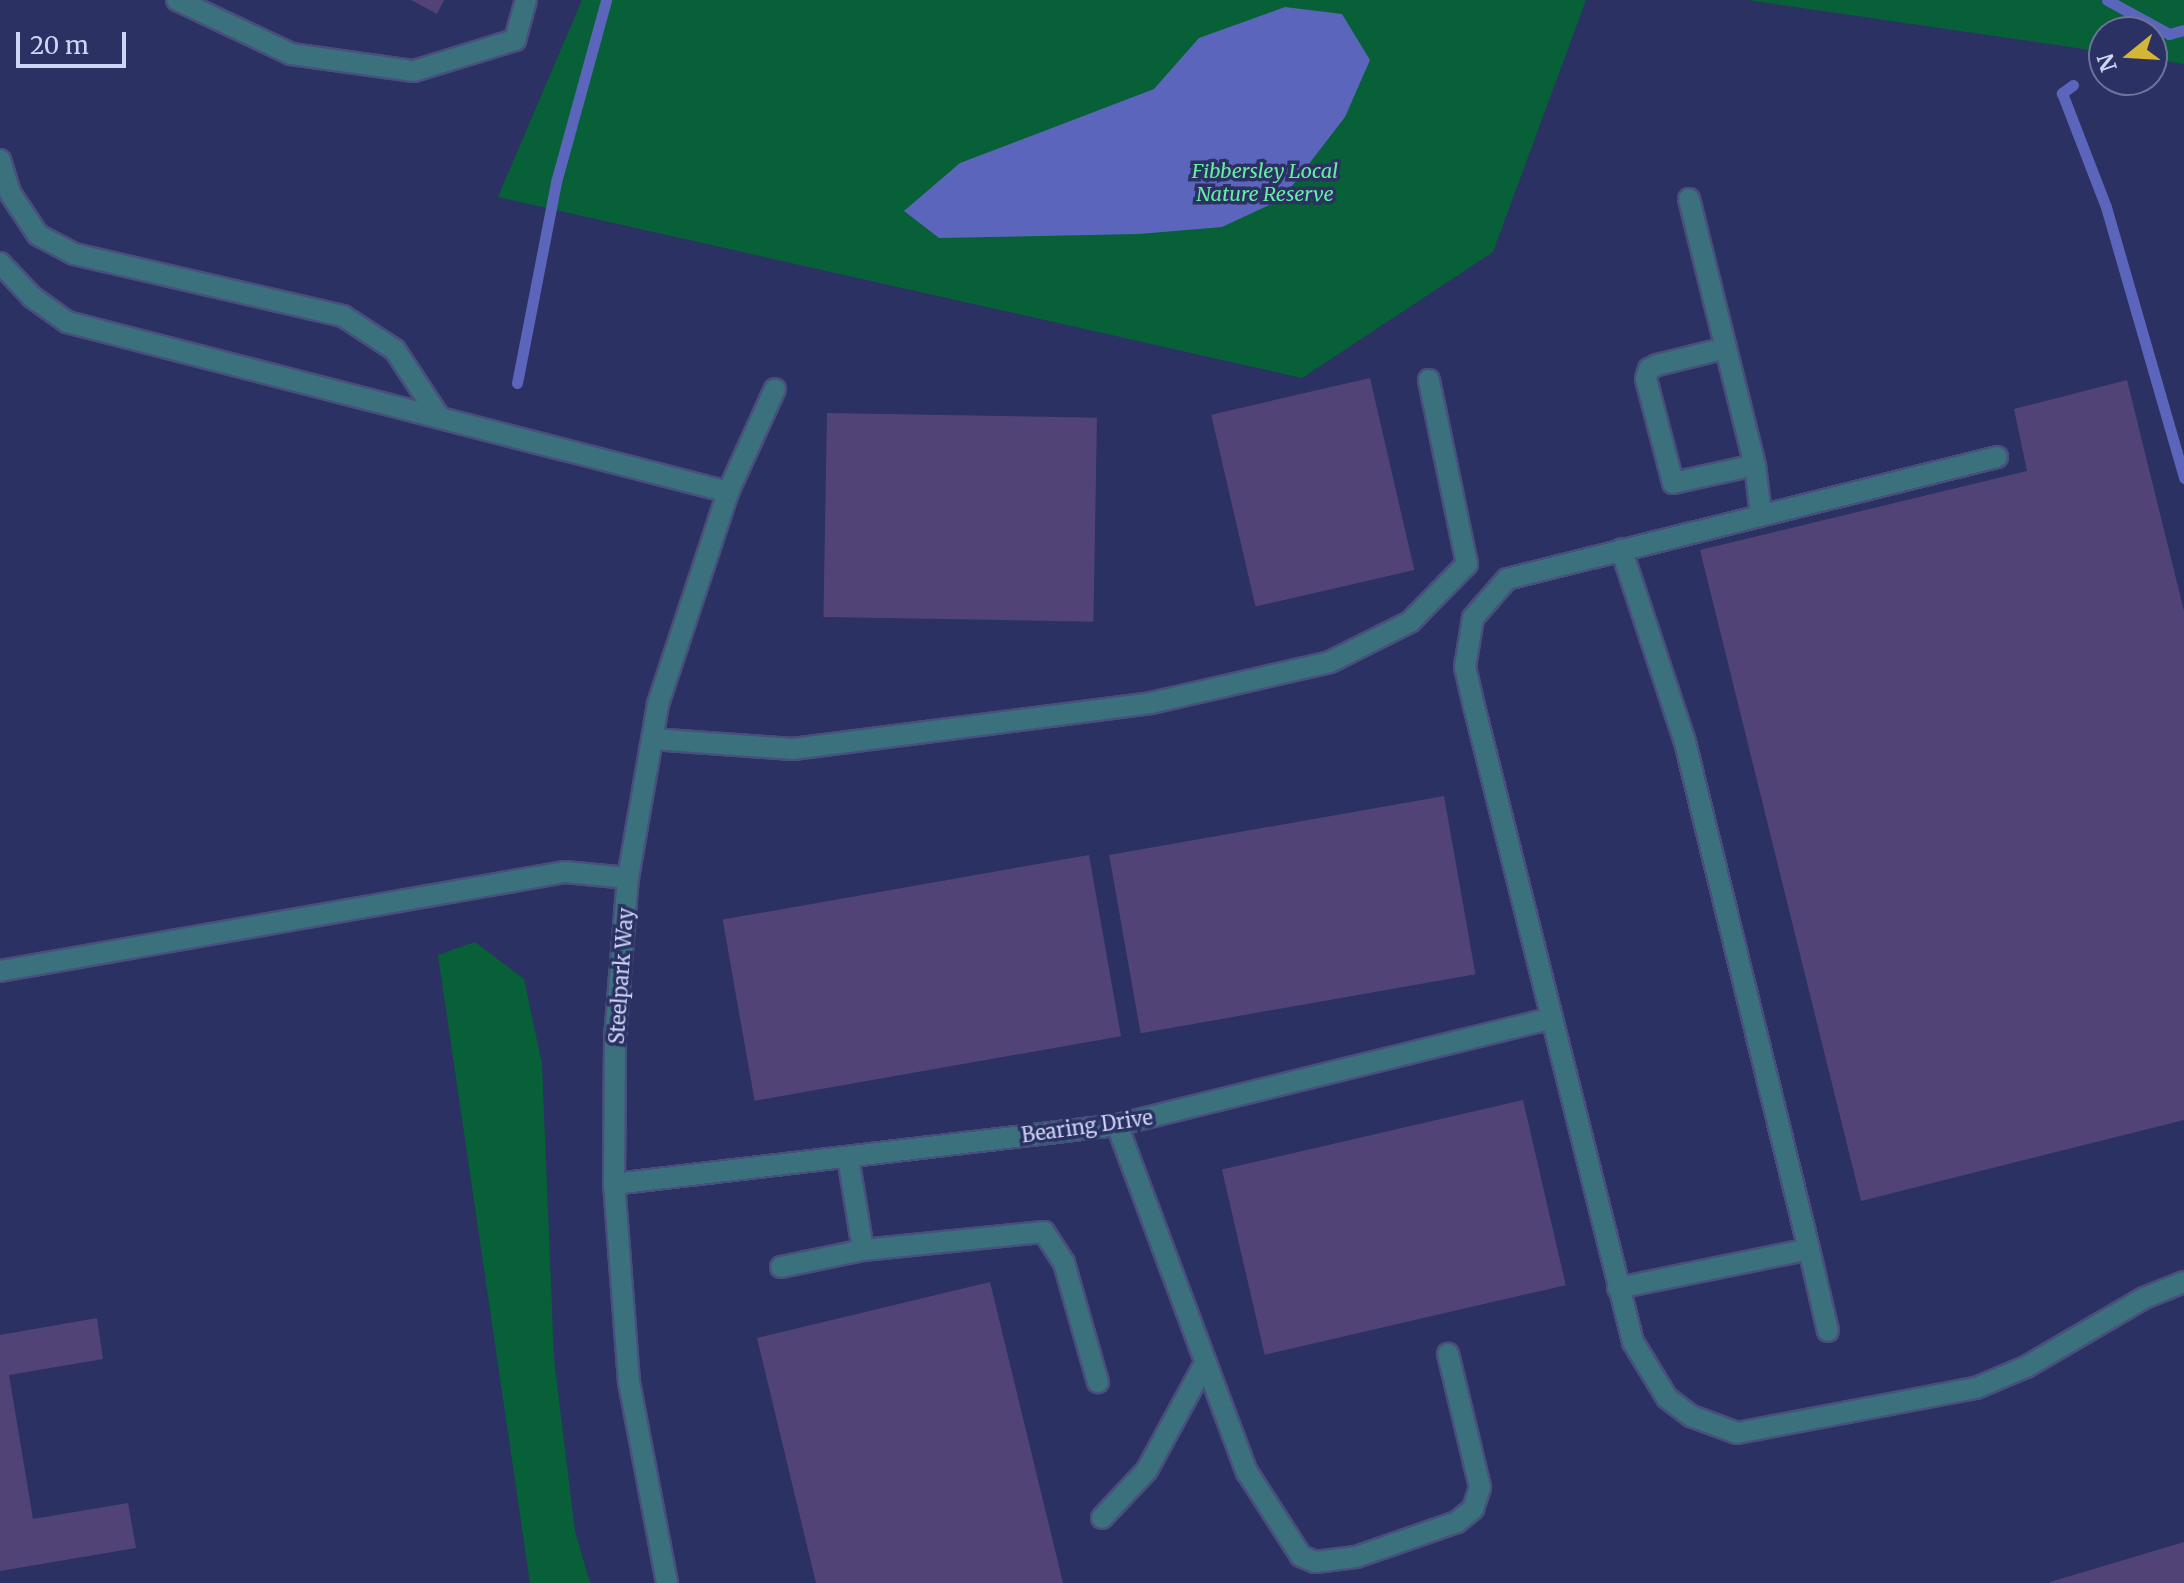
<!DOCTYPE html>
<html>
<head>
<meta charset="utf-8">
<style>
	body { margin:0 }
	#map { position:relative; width:2184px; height:1583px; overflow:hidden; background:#2b3162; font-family:Merriweather,serif }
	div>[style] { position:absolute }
	.green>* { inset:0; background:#076037 }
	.water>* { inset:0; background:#5b65bb }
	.stream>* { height:11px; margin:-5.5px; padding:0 5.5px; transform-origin:5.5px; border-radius:5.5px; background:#5b65bb }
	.building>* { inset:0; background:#524377; transform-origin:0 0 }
	.roads { filter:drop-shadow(2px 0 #494f7c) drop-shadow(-2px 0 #494f7c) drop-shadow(0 2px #494f7c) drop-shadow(0 -2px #494f7c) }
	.minor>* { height:20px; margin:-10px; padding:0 10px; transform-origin:10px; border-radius:10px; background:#3b707d }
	span { translate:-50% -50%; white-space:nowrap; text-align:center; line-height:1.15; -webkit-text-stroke:7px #2b3162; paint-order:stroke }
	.park-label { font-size:20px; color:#65eea1; font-style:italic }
	.street-label { font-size:20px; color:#cfd5f4 }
	.north { position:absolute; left:2088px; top:16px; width:80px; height:80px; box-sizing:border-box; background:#2b3162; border:2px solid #6d739c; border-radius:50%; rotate:252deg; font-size:22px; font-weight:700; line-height:32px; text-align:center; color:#cfd5f4 }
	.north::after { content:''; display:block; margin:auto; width:28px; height:36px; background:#d3b635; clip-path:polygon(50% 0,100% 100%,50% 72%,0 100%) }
	.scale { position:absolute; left:16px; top:32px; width:110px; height:36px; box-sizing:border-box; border:4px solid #cfd5f4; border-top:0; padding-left:10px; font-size:24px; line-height:28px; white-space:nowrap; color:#cfd5f4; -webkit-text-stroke:6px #2b3162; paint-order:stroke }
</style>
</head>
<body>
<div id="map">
	<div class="green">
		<i style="clip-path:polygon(582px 0,1586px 0,1493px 252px,1302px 378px,498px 197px)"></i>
		<i style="clip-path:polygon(1748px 0,2184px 0,2184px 64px,2152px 59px,2152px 32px,2104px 32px,2104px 52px)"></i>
		<i style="clip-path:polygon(475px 942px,524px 979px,542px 1064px,554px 1359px,575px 1531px,590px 1583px,530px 1583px,438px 955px)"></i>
	</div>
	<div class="water">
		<i style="clip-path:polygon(1285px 7px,1342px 14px,1370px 60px,1345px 117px,1282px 199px,1222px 227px,1139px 234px,939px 238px,904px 211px,960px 163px,1154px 89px,1199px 38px)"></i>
	</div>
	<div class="stream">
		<i style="left:2107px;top:0;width:71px;rotate:28.7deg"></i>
		<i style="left:2169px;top:34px;width:16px;rotate:-15deg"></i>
		<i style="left:2073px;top:85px;width:14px;rotate:144deg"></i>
		<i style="left:2062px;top:93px;width:122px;rotate:68.9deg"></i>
		<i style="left:2106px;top:207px;width:282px;rotate:73.9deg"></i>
		<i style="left:517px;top:383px;width:205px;rotate:-79deg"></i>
		<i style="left:556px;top:182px;width:189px;rotate:-74.6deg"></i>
	</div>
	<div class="building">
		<i style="clip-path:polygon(411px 0,444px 0,437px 14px)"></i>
		<i style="left:1370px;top:378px;width:197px;height:163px;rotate:77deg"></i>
		<i style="clip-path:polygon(2127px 380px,2184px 611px,2184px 1120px,1861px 1201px,1700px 550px,2027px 471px,2014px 409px)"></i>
		<i style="left:827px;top:413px;width:270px;height:204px;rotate:1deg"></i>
		<i style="left:1444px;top:796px;width:181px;height:340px;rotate:80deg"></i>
		<i style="left:1089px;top:855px;width:184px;height:372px;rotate:80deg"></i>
		<i style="left:1523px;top:1100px;width:190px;height:309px;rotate:77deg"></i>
		<i style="clip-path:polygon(990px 1282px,1063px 1583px,816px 1583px,757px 1338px)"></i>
		<i style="clip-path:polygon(97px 1318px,103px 1359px,9px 1375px,33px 1519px,128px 1503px,136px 1548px,0 1571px,0 1335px)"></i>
		<i style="clip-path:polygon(2184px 1542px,2184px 1583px,2050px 1583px,2050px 1582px)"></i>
	</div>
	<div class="roads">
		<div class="minor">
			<i style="left:177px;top:0;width:126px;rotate:25.3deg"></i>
			<i style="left:291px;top:54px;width:124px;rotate:7.9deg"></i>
			<i style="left:414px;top:71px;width:106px;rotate:-17.1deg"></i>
			<i style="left:515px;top:40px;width:41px;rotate:-74.6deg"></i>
			<i style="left:0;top:160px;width:34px;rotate:73deg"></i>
			<i style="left:10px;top:193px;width:50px;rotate:56.3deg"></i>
			<i style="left:38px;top:235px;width:41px;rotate:27.8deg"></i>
			<i style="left:74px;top:254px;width:276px;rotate:13deg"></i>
			<i style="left:343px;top:316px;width:62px;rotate:33.2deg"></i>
			<i style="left:395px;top:350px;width:77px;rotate:56.7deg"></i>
			<i style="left:1689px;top:199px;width:274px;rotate:76.1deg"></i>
			<i style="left:1755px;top:465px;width:50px;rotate:83.2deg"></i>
			<i style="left:0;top:263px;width:47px;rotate:46.7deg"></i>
			<i style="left:32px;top:297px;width:43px;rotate:35.5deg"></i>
			<i style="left:67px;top:322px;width:683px;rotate:14.42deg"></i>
			<i style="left:1726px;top:348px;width:71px;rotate:166.2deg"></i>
			<i style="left:1657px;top:365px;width:9px;rotate:153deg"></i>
			<i style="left:1649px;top:369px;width:10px;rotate:107deg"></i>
			<i style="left:1646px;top:379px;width:107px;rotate:75.4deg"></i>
			<i style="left:1673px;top:483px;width:84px;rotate:-12.4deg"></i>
			<i style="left:1997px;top:457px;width:505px;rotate:166.02deg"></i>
			<i style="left:1507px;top:579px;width:52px;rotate:131.1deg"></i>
			<i style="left:1473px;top:618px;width:50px;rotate:99.3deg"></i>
			<i style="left:1465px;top:667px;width:40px;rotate:77deg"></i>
			<i style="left:1474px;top:706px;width:656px;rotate:75.96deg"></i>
			<i style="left:1633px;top:1342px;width:66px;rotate:58.7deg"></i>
			<i style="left:1667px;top:1398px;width:30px;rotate:37deg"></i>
			<i style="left:1691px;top:1416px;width:49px;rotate:20.3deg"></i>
			<i style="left:1737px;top:1433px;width:243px;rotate:-10.7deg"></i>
			<i style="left:1976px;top:1388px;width:54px;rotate:-22.8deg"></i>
			<i style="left:2026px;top:1367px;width:137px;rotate:-30.3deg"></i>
			<i style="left:2144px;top:1298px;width:43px;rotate:-21.8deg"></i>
			<i style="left:652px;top:739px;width:141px;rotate:4.1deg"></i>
			<i style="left:793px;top:749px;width:361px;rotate:-7.3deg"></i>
			<i style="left:1151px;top:703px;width:184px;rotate:-12.9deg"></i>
			<i style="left:1330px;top:662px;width:89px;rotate:-26.6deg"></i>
			<i style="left:1410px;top:622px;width:81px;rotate:-45.5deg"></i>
			<i style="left:1467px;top:564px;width:188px;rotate:-101.7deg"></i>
			<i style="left:0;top:971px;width:574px;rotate:-9.94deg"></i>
			<i style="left:565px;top:872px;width:63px;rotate:5.4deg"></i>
			<i style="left:1117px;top:1125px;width:371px;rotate:69.5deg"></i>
			<i style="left:1247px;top:1472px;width:100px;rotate:57.3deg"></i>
			<i style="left:1301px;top:1556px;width:15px;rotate:23deg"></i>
			<i style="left:1315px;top:1562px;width:41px;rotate:-7deg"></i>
			<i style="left:1356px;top:1557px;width:107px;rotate:-19.1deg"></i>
			<i style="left:1457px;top:1522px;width:21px;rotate:-39deg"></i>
			<i style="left:1473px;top:1509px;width:23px;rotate:-72deg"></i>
			<i style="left:1480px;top:1487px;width:137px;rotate:-103.5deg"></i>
			<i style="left:848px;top:1157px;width:94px;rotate:80.8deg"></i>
			<i style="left:614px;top:1184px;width:506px;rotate:-6.69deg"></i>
			<i style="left:1117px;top:1125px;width:448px;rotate:-13.8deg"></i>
			<i style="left:1809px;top:1249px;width:84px;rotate:77deg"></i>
			<i style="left:781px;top:1267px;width:84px;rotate:-11.7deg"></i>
			<i style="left:863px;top:1250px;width:182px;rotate:-5.7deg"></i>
			<i style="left:1044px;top:1232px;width:37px;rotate:57deg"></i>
			<i style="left:1064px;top:1263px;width:124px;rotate:74.1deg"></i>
			<i style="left:1618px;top:1288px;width:195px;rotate:-11.5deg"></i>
			<i style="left:1809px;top:1249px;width:522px;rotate:-103.74deg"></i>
			<i style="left:1685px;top:742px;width:203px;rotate:-108.3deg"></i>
			<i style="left:1102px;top:1518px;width:66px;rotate:-46.8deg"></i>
			<i style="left:1147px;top:1470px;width:119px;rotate:-61.5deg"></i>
			<i style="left:667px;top:1583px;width:205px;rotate:-100.7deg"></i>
			<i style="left:629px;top:1382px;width:199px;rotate:-94.3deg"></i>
			<i style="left:614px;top:1184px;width:146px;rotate:-89.6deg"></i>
			<i style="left:615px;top:1038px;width:161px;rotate:-85.4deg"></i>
			<i style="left:628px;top:878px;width:177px;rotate:-80.2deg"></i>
			<i style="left:658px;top:704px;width:223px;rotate:-71.7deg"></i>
			<i style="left:728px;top:492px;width:113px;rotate:-65.5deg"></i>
		</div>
	</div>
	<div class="park-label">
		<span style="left:1265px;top:182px">Fibbersley Local<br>Nature Reserve</span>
	</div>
	<div class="street-label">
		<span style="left:621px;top:976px;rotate:-86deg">Steelpark Way</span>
		<span style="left:1087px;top:1126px;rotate:-8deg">Bearing Drive</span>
	</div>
	<div class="north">N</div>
	<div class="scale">20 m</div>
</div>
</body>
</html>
